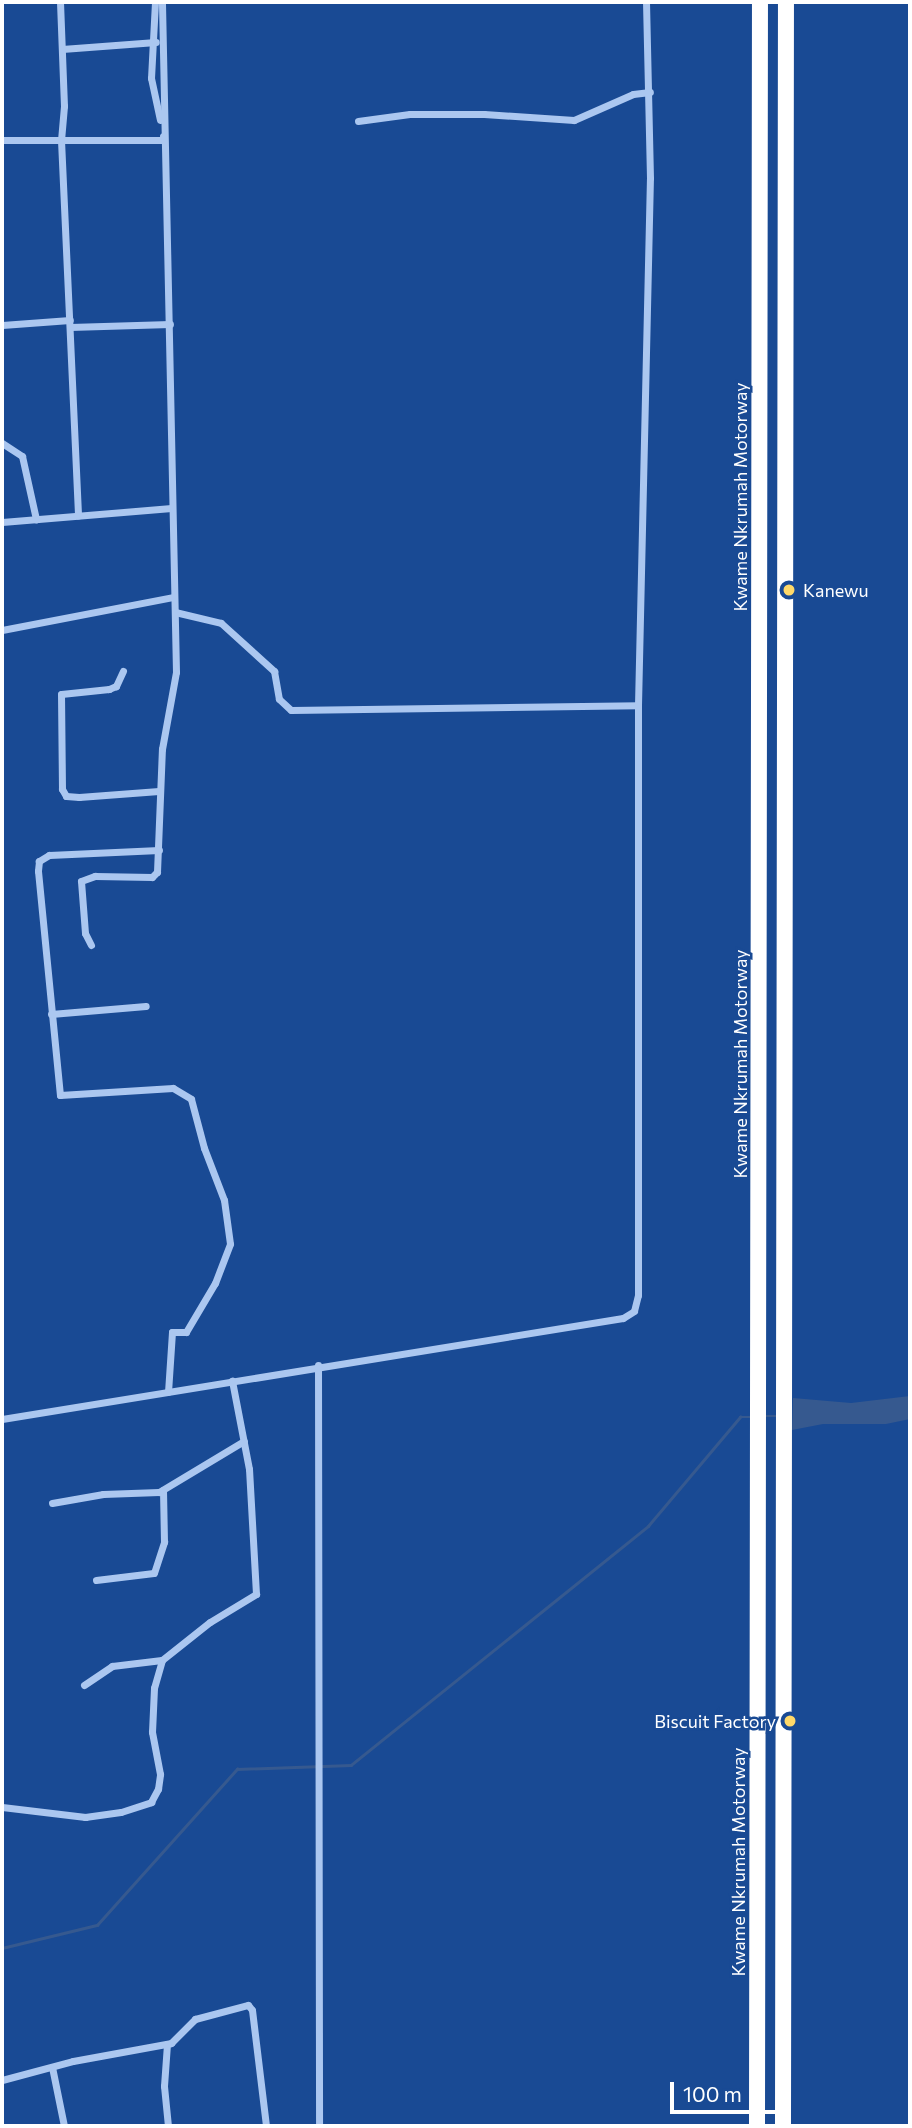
<!DOCTYPE html>
<html>
<head>
<meta charset="utf-8">
<style>
	body { margin:0 }
	#map { position:relative; width:912px; height:2128px; overflow:hidden; background:#194a94; font-family:Commissioner,sans-serif }
	div>[style] { position:absolute }
	.water>* { inset:0; background:#36598f }
	.stream>* { height:2.5px; margin:-1.25px; padding:0 1.25px; transform-origin:1.25px; border-radius:1.25px; background:#36598f }
	.street>* { height:7px; margin:-3.5px; padding:0 3.5px; transform-origin:3.5px; border-radius:3.5px; background:#abc7f0 }
	.highway>* { height:16px; margin:-8px; padding:0 8px; transform-origin:8px; border-radius:8px; background:#fff }
	.dots>* { width:19px; height:19px; translate:-50% -50%; box-sizing:border-box; border:4px solid #194a94; border-radius:50% }
	span { translate:-50% -50%; white-space:nowrap; text-align:center; line-height:1.15; -webkit-text-stroke:5px #194a94; paint-order:stroke }
	.street-label { font-size:18px; color:#fff }
	.poi-label { font-size:18px; color:#fff }
	.left { translate:0 -50%; text-align:left }
	.right { translate:-100% -50%; text-align:right }
	.frame { position:absolute; inset:0; border:4px solid #fff; pointer-events:none }
	.scale { position:absolute; left:670px; top:2082px; width:117px; height:32px; box-sizing:border-box; border:4px solid #fff; border-top:0; padding-left:9px; font-size:21px; line-height:24px; white-space:nowrap; color:#fff; -webkit-text-stroke:5px #194a94; paint-order:stroke }
</style>
</head>
<body>
<div id="map">
	<div class="water">
		<i style="clip-path:polygon(910px 1396px,910px 1419px,886px 1424px,823px 1424px,792px 1430px,793px 1398px,851px 1403px)"></i>
	</div>
	<div class="stream">
		<i style="left:764px;top:1416px;width:14px"></i>
		<i style="left:2px;top:1948px;width:98px;rotate:-13.6deg"></i>
		<i style="left:97px;top:1925px;width:210px;rotate:-48.1deg"></i>
		<i style="left:237px;top:1769px;width:114px;rotate:-2deg"></i>
		<i style="left:351px;top:1765px;width:381px;rotate:-38.8deg"></i>
		<i style="left:648px;top:1526px;width:143px;rotate:-49.8deg"></i>
		<i style="left:740px;top:1417px;width:10px"></i>
	</div>
	<div class="street">
		<i style="left:60px;top:2px;width:104px;rotate:87.8deg"></i>
		<i style="left:64px;top:106px;width:34px;rotate:95deg"></i>
		<i style="left:61px;top:140px;width:376px;rotate:87.4deg"></i>
		<i style="left:155px;top:2px;width:76px;rotate:93deg"></i>
		<i style="left:151px;top:78px;width:43px;rotate:77.9deg"></i>
		<i style="left:62px;top:49px;width:94px;rotate:-4.3deg"></i>
		<i style="left:358px;top:121px;width:52px;rotate:-7.7deg"></i>
		<i style="left:410px;top:114px;width:74px"></i>
		<i style="left:484px;top:114px;width:90px;rotate:3.8deg"></i>
		<i style="left:574px;top:120px;width:64px;rotate:-23.8deg"></i>
		<i style="left:633px;top:94px;width:17px;rotate:-7deg"></i>
		<i style="left:2px;top:140px;width:162px"></i>
		<i style="left:164px;top:140px;width:4px;rotate:-104deg"></i>
		<i style="left:2px;top:325px;width:68px;rotate:-4.2deg"></i>
		<i style="left:70px;top:327px;width:100px;rotate:-1.7deg"></i>
		<i style="left:2px;top:443px;width:24px;rotate:33deg"></i>
		<i style="left:22px;top:456px;width:65px;rotate:77.5deg"></i>
		<i style="left:2px;top:522px;width:170px;rotate:-4.7deg"></i>
		<i style="left:175px;top:612px;width:47px;rotate:13.4deg"></i>
		<i style="left:221px;top:623px;width:72px;rotate:42.2deg"></i>
		<i style="left:274px;top:671px;width:28px;rotate:80deg"></i>
		<i style="left:279px;top:699px;width:16px;rotate:43deg"></i>
		<i style="left:291px;top:710px;width:347px;rotate:-0.8deg"></i>
		<i style="left:2px;top:630px;width:175px;rotate:-10.9deg"></i>
		<i style="left:123px;top:671px;width:17px;rotate:115deg"></i>
		<i style="left:116px;top:686px;width:8px;rotate:157deg"></i>
		<i style="left:109px;top:689px;width:48px;rotate:174.1deg"></i>
		<i style="left:61px;top:694px;width:95px;rotate:89.4deg"></i>
		<i style="left:62px;top:789px;width:8px;rotate:60deg"></i>
		<i style="left:66px;top:796px;width:13px;rotate:4deg"></i>
		<i style="left:79px;top:797px;width:80px;rotate:-4.3deg"></i>
		<i style="left:159px;top:850px;width:110px;rotate:177.4deg"></i>
		<i style="left:49px;top:855px;width:12px;rotate:149deg"></i>
		<i style="left:39px;top:861px;width:10px;rotate:96deg"></i>
		<i style="left:38px;top:871px;width:225px;rotate:84.4deg"></i>
		<i style="left:60px;top:1095px;width:113px;rotate:-3.5deg"></i>
		<i style="left:173px;top:1088px;width:21px;rotate:31deg"></i>
		<i style="left:191px;top:1099px;width:51px;rotate:75.1deg"></i>
		<i style="left:204px;top:1148px;width:56px;rotate:69deg"></i>
		<i style="left:224px;top:1200px;width:44px;rotate:82.2deg"></i>
		<i style="left:230px;top:1244px;width:42px;rotate:111deg"></i>
		<i style="left:215px;top:1283px;width:57px;rotate:120.6deg"></i>
		<i style="left:186px;top:1332px;width:14px;rotate:180deg"></i>
		<i style="left:172px;top:1332px;width:60px;rotate:93.8deg"></i>
		<i style="left:91px;top:945px;width:13px;rotate:-117deg"></i>
		<i style="left:85px;top:933px;width:52px;rotate:-94.4deg"></i>
		<i style="left:81px;top:881px;width:15px;rotate:-20deg"></i>
		<i style="left:95px;top:876px;width:57px;rotate:1deg"></i>
		<i style="left:152px;top:877px;width:7px;rotate:-45deg"></i>
		<i style="left:157px;top:872px;width:123px;rotate:-87.7deg"></i>
		<i style="left:162px;top:749px;width:78px;rotate:-79.7deg"></i>
		<i style="left:176px;top:672px;width:670px;rotate:-91.2deg"></i>
		<i style="left:51px;top:1014px;width:95px;rotate:-4.8deg"></i>
		<i style="left:318px;top:1365px;width:761px;rotate:89.92deg"></i>
		<i style="left:2px;top:1419px;width:629px;rotate:-9.24deg"></i>
		<i style="left:623px;top:1318px;width:13px;rotate:-32deg"></i>
		<i style="left:634px;top:1311px;width:16px;rotate:-76deg"></i>
		<i style="left:638px;top:1295px;width:590px;rotate:-90deg"></i>
		<i style="left:638px;top:705px;width:527px;rotate:-88.7deg"></i>
		<i style="left:650px;top:178px;width:176px;rotate:-91.3deg"></i>
		<i style="left:52px;top:1503px;width:52px;rotate:-10deg"></i>
		<i style="left:103px;top:1494px;width:56px;rotate:-2deg"></i>
		<i style="left:159px;top:1492px;width:99px;rotate:-31deg"></i>
		<i style="left:96px;top:1580px;width:58px;rotate:-6.9deg"></i>
		<i style="left:154px;top:1573px;width:33px;rotate:-72deg"></i>
		<i style="left:164px;top:1542px;width:52px;rotate:-91.1deg"></i>
		<i style="left:84px;top:1685px;width:34px;rotate:-34deg"></i>
		<i style="left:112px;top:1666px;width:50px;rotate:-6.8deg"></i>
		<i style="left:2px;top:1807px;width:84px;rotate:6.9deg"></i>
		<i style="left:85px;top:1817px;width:36px;rotate:-8deg"></i>
		<i style="left:121px;top:1812px;width:32px;rotate:-18deg"></i>
		<i style="left:151px;top:1802px;width:15px;rotate:-62deg"></i>
		<i style="left:158px;top:1789px;width:15px;rotate:-82deg"></i>
		<i style="left:160px;top:1774px;width:43px;rotate:-100.8deg"></i>
		<i style="left:152px;top:1732px;width:44px;rotate:-87.4deg"></i>
		<i style="left:154px;top:1688px;width:29px;rotate:-74deg"></i>
		<i style="left:162px;top:1660px;width:61px;rotate:-38.4deg"></i>
		<i style="left:210px;top:1622px;width:54px;rotate:-31.3deg"></i>
		<i style="left:256px;top:1594px;width:125px;rotate:-93.2deg"></i>
		<i style="left:249px;top:1469px;width:90px;rotate:-100.9deg"></i>
		<i style="left:167px;top:2044px;width:42px;rotate:94.1deg"></i>
		<i style="left:164px;top:2086px;width:40px;rotate:84.3deg"></i>
		<i style="left:52px;top:2067px;width:60px;rotate:78.5deg"></i>
		<i style="left:2px;top:2080px;width:73px;rotate:-15deg"></i>
		<i style="left:73px;top:2061px;width:100px;rotate:-10.4deg"></i>
		<i style="left:171px;top:2043px;width:34px;rotate:-45deg"></i>
		<i style="left:195px;top:2019px;width:55px;rotate:-14.8deg"></i>
		<i style="left:248px;top:2005px;width:6px;rotate:51deg"></i>
		<i style="left:252px;top:2010px;width:117px;rotate:83.1deg"></i>
	</div>
	<div class="highway">
		<i style="left:757px;top:2126px;width:2124px;rotate:-89.92deg"></i>
		<i style="left:783px;top:2126px;width:2124px;rotate:-89.92deg"></i>
	</div>
	<div class="dots">
		<i style="left:789px;top:590px;background:#ffd969"></i>
		<i style="left:790px;top:1721px;background:#ffd969"></i>
	</div>
	<div class="street-label">
		<span style="left:740px;top:497px;rotate:-90deg">Kwame Nkrumah Motorway</span>
		<span style="left:740px;top:1064px;rotate:-90deg">Kwame Nkrumah Motorway</span>
		<span style="left:738px;top:1862px;rotate:-90deg">Kwame Nkrumah Motorway</span>
	</div>
	<div class="poi-label">
		<span class="left" style="left:803px;top:590px">Kanewu</span>
		<span class="right" style="left:776px;top:1721px">Biscuit Factory</span>
	</div>
	<div class="frame"></div>
	<div class="scale">100 m</div>
</div>
</body>
</html>
